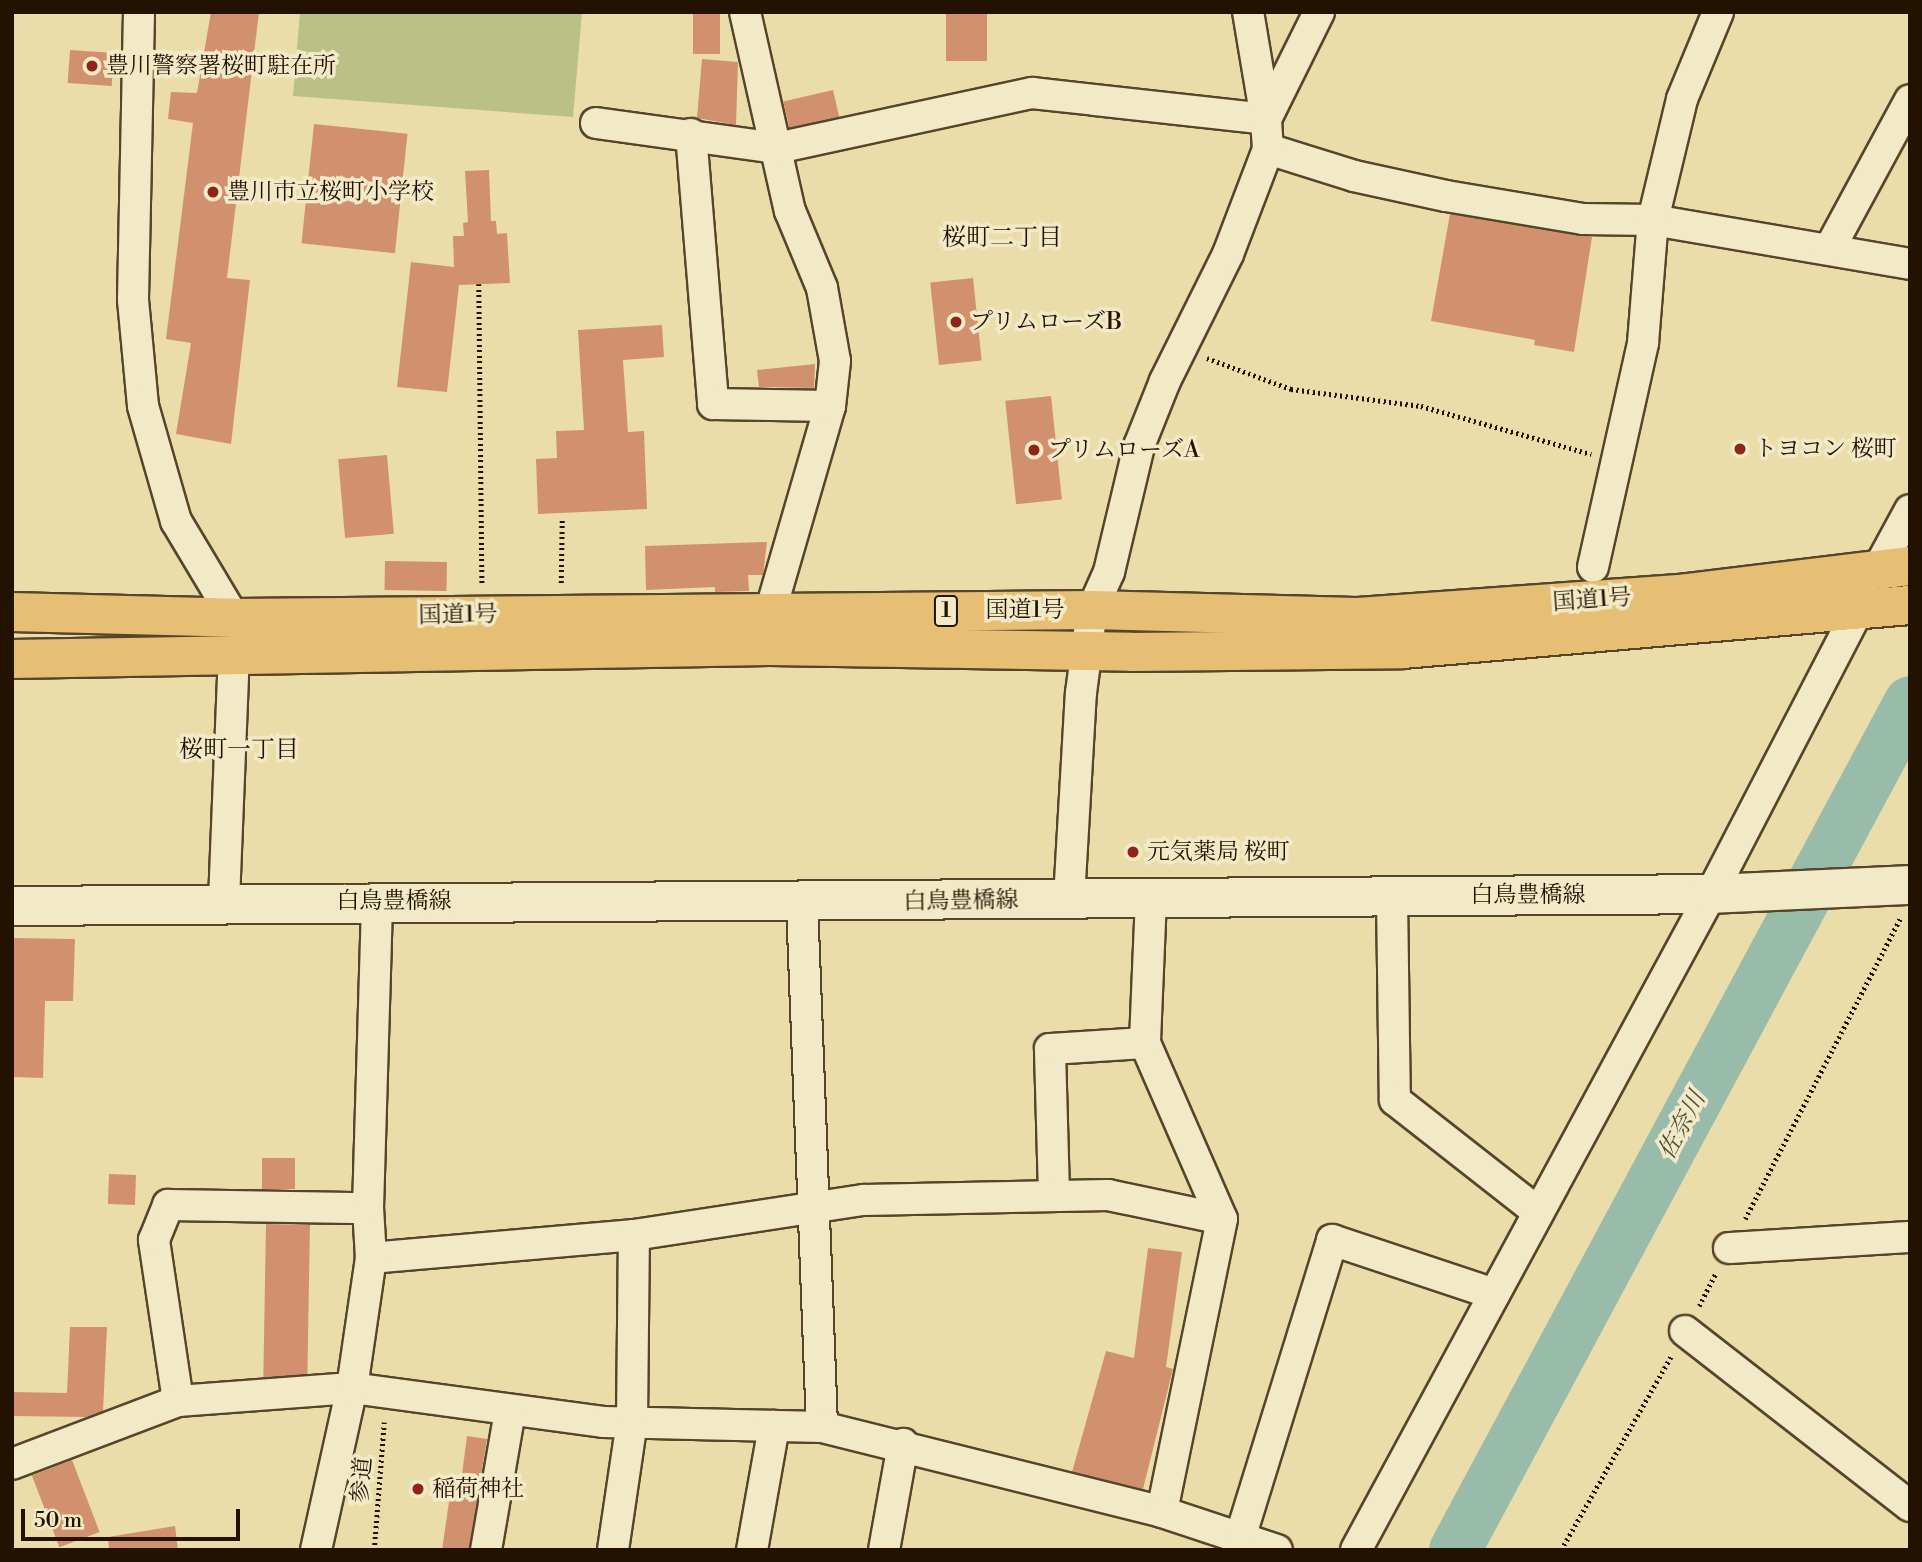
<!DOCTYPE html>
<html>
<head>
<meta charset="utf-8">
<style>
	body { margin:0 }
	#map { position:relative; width:1922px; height:1562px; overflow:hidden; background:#ebdda9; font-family:"Libre Bodoni","Noto Serif JP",serif }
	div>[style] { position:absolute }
	.green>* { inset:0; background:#bac086 }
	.river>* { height:52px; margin:-26px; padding:0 26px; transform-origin:26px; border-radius:26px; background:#98bbaa }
	.building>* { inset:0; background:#d1916e; transform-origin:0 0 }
	.path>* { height:4.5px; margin-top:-2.25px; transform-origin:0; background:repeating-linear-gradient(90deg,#241200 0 2px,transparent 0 5.5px) }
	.roads { filter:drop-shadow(2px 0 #56452a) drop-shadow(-2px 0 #56452a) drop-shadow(0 2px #56452a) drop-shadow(0 -2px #56452a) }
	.minor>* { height:30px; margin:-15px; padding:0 15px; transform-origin:15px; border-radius:15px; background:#f2e9c7 }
	.secondary>* { height:38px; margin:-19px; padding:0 19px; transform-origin:19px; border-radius:19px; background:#f2e9c7 }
	.trunk>* { height:38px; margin:-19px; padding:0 19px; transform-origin:19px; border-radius:19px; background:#e6be74 }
	.dots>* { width:19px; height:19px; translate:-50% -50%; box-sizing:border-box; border:4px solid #f2e9c7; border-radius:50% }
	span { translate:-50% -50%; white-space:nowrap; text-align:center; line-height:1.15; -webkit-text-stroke:7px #f2e9c7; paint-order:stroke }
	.shield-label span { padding:2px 5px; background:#f2e9c7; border:2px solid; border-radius:5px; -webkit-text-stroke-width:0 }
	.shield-label { font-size:21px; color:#241200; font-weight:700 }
	.poi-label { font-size:23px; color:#241200 }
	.left { translate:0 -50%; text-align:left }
	.street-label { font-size:23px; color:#241200 }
	.neighbourhood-label { font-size:24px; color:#241200 }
	.water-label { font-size:24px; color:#4d4d3c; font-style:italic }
	.frame { position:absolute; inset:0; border:14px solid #241200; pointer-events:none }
	.scale { position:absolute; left:21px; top:1509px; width:219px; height:32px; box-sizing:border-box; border:4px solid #241200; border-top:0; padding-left:9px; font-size:21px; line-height:24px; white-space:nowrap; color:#241200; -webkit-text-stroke:5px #f2e9c7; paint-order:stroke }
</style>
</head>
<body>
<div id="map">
	<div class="green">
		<i style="clip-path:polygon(300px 12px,582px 12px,573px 117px,293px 96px)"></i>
	</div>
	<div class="river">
		<i style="left:1455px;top:1550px;width:962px;rotate:-61.78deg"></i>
	</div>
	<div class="building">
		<i style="clip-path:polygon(211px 12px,259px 12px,227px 278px,250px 280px,231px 444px,176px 434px,191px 343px,166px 339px,193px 123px,168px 119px,171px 92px,197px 93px)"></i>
		<i style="left:693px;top:12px;width:27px;height:42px"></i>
		<i style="left:946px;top:12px;width:41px;height:49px"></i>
		<i style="left:70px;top:50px;width:44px;height:33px;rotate:4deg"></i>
		<i style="clip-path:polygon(702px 59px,738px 62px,736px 125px,697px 118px)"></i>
		<i style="left:833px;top:90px;width:28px;height:51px;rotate:77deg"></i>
		<i style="left:314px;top:124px;width:94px;height:120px;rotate:6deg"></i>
		<i style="clip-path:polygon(489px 170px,491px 221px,496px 221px,497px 234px,507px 233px,510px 283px,459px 285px,447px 392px,397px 387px,411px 262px,454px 267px,453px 236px,464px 236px,463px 223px,468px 222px,465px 171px)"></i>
		<i style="clip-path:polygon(1450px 214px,1592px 237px,1574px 352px,1534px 345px,1535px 340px,1431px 321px)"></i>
		<i style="left:973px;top:278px;width:83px;height:43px;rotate:84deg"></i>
		<i style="clip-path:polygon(662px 325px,664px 357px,623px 360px,628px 432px,644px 431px,647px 509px,538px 514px,536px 459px,557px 458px,556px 431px,584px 430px,578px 330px)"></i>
		<i style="clip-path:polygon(815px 364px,814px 388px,759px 387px,757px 370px)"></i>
		<i style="left:1051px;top:396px;width:104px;height:46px;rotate:84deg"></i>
		<i style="left:387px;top:455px;width:79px;height:49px;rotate:85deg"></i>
		<i style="clip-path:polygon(767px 542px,763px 575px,748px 575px,749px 591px,715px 592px,715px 587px,646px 590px,645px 546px)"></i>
		<i style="left:385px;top:561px;width:62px;height:29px;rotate:1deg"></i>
		<i style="clip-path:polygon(12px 938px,75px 939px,73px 1001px,45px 1001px,43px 1078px,12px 1077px)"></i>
		<i style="left:262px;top:1158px;width:33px;height:31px"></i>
		<i style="left:109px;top:1174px;width:27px;height:30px;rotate:2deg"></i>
		<i style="left:266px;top:1224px;width:44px;height:153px;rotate:1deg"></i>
		<i style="clip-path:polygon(1148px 1248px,1182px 1252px,1166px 1367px,1173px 1369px,1143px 1489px,1072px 1472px,1106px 1351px,1134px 1358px)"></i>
		<i style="clip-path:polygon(70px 1327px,107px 1327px,103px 1411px,86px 1417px,12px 1416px,12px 1392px,67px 1393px)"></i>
		<i style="clip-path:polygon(467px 1436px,487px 1439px,469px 1550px,442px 1550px,451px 1488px,460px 1490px)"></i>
		<i style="left:72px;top:1460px;width:77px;height:43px;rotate:69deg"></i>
		<i style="clip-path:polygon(175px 1526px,178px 1550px,109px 1550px,108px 1537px)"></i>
	</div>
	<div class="path">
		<i style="left:479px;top:284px;width:300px;rotate:89.4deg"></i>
		<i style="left:1207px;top:358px;width:90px;rotate:20.3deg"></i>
		<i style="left:1291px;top:389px;width:131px;rotate:7.5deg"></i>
		<i style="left:1421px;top:406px;width:177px;rotate:15.8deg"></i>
		<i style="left:561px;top:583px;width:66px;rotate:-89.1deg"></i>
		<i style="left:1745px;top:1219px;width:338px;rotate:-62.7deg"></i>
		<i style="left:1699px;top:1306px;width:37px;rotate:-63deg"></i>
		<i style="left:374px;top:1550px;width:128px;rotate:-85.5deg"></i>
		<i style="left:1561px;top:1550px;width:223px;rotate:-60.4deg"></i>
	</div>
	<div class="roads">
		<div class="minor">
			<i style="left:139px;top:12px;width:288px;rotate:91.2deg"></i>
			<i style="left:133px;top:300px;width:106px;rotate:84.6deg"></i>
			<i style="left:143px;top:406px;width:120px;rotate:74deg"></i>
			<i style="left:176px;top:521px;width:113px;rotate:59.1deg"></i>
			<i style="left:745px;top:12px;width:204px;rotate:77.3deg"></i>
			<i style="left:790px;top:211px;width:83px;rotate:67.4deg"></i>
			<i style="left:822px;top:288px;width:74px;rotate:79.9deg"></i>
			<i style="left:835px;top:361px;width:45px;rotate:96.3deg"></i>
			<i style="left:830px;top:406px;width:215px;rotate:106.2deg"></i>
			<i style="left:596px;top:123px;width:183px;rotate:7.9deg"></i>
			<i style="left:777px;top:148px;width:261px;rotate:-12.2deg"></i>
			<i style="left:1032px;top:93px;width:235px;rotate:6.3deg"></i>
			<i style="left:1266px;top:119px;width:109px;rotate:-99.5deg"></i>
			<i style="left:691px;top:134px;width:271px;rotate:85.3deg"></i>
			<i style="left:713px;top:404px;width:117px;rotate:1deg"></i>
			<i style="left:1268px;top:149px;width:90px;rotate:17.4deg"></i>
			<i style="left:1354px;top:176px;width:94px;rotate:12.3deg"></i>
			<i style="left:1446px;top:196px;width:139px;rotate:9.5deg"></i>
			<i style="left:1583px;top:219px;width:70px;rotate:0.8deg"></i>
			<i style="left:1653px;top:220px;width:261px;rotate:9.7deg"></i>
			<i style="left:1830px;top:248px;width:168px;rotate:-61.6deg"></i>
			<i style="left:1593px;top:567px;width:230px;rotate:-77.4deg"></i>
			<i style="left:1643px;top:343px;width:123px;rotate:-85.4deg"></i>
			<i style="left:1653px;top:220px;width:124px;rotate:-76.5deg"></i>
			<i style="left:1682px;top:99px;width:94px;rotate:-67.5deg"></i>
			<i style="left:1878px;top:569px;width:67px;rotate:-61.5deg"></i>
			<i style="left:1392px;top:897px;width:203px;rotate:89.2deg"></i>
			<i style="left:1395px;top:1100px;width:182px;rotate:38.1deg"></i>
			<i style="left:1151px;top:898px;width:145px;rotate:92.4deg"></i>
			<i style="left:1145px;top:1043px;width:192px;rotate:66.4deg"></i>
			<i style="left:1222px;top:1219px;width:299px;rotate:101.6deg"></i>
			<i style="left:1069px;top:899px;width:206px;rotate:-86.7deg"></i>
			<i style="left:1081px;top:693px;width:84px;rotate:-82.5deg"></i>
			<i style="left:1092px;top:610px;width:42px;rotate:-65.9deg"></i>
			<i style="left:1109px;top:572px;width:130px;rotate:-76.6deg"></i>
			<i style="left:1139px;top:446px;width:70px;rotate:-68.2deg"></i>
			<i style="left:1165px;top:381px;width:142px;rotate:-63.6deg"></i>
			<i style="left:1228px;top:254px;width:112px;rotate:-69.1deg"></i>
			<i style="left:1268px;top:149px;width:30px;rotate:-94deg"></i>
			<i style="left:1266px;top:119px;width:119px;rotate:-63.6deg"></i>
			<i style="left:224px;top:901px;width:244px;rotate:-87.7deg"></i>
			<i style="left:802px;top:903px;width:524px;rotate:87.81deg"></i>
			<i style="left:1054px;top:1194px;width:145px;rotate:-91.6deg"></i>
			<i style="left:1050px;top:1049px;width:95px;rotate:-3.6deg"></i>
			<i style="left:1729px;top:1248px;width:181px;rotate:-3.5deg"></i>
			<i style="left:371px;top:1258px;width:264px;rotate:-5deg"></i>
			<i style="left:634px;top:1235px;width:233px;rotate:-8.7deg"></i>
			<i style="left:864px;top:1200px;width:244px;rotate:-1.2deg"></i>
			<i style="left:1108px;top:1195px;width:116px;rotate:11.9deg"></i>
			<i style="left:1685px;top:1331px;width:285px;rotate:37.9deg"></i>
			<i style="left:178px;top:1401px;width:163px;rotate:-98.5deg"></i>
			<i style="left:154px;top:1240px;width:38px;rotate:-68deg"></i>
			<i style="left:168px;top:1205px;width:200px;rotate:0.9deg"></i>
			<i style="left:12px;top:1464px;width:178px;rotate:-20.8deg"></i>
			<i style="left:178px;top:1401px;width:174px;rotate:-4.3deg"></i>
			<i style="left:352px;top:1388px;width:253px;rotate:7.7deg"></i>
			<i style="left:603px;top:1422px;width:219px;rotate:1.3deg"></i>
			<i style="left:822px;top:1427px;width:350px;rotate:14deg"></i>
			<i style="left:1162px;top:1512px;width:121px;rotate:18.3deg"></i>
			<i style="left:1240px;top:1538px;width:312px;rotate:-72.8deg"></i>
			<i style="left:1332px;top:1240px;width:171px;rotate:18.4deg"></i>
			<i style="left:316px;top:1550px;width:166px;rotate:-77.5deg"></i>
			<i style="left:352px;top:1388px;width:131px;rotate:-81.7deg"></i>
			<i style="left:371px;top:1258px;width:50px;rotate:-93.4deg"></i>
			<i style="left:368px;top:1208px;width:307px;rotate:-88.3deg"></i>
			<i style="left:486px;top:1550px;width:141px;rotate:-80.2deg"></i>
			<i style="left:613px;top:1550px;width:130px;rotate:-81.6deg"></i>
			<i style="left:632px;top:1421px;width:186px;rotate:-89.4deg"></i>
			<i style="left:752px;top:1550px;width:126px;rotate:-79.9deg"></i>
			<i style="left:884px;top:1550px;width:108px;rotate:-79.8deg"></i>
			<i style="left:1356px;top:1550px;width:746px;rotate:-61.58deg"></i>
			<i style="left:1711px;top:894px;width:319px;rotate:-62.6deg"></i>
		</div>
		<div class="secondary">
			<i style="left:12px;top:906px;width:1699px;rotate:-0.4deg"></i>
			<i style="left:1711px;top:894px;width:199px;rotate:-2.6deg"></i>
		</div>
		<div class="trunk">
			<i style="left:12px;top:612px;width:222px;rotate:1.5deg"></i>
			<i style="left:234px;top:618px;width:858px;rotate:-0.53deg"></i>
			<i style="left:1092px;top:610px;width:264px;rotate:1.5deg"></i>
			<i style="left:1356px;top:617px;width:332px;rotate:-4.1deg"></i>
			<i style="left:1687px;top:593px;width:225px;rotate:-6.9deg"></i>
			<i style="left:12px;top:659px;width:758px;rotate:-0.98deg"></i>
			<i style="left:770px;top:646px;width:362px;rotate:0.9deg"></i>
			<i style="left:1132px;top:652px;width:271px;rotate:-0.6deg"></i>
			<i style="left:1403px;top:649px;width:509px;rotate:-4.96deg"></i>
		</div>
	</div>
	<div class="dots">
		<i style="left:92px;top:66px;background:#8f2418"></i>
		<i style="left:213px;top:192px;background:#8f2418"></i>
		<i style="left:956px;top:322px;background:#8f2418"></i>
		<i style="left:1740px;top:449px;background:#8f2418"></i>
		<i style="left:1034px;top:450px;background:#8f2418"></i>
		<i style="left:1133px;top:852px;background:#8f2418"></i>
		<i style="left:418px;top:1489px;background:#8f2418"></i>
	</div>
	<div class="shield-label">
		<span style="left:946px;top:611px">1</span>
	</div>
	<div class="poi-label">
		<span class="left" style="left:106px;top:66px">豊川警察署桜町駐在所</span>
		<span class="left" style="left:227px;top:192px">豊川市立桜町小学校</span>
		<span class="left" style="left:970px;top:322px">プリムローズB</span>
		<span class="left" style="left:1754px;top:449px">トヨコン 桜町</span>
		<span class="left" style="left:1048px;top:450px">プリムローズA</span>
		<span class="left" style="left:1147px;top:852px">元気薬局 桜町</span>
		<span class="left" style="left:432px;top:1489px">稲荷神社</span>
	</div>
	<div class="street-label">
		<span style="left:1592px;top:600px;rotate:-4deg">国道1号</span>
		<span style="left:1025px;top:610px">国道1号</span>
		<span style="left:458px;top:615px;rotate:-1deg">国道1号</span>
		<span style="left:1528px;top:895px">白鳥豊橋線</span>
		<span style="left:394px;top:901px">白鳥豊橋線</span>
		<span style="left:961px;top:901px;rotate:-1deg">白鳥豊橋線</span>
		<span style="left:362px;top:1480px;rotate:-85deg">参道</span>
	</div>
	<div class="neighbourhood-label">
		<span style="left:1002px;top:239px">桜町二丁目</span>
		<span style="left:239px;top:751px">桜町一丁目</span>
	</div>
	<div class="water-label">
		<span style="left:1683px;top:1126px;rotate:-62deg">佐奈川</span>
	</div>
	<div class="frame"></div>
	<div class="scale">50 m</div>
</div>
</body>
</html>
